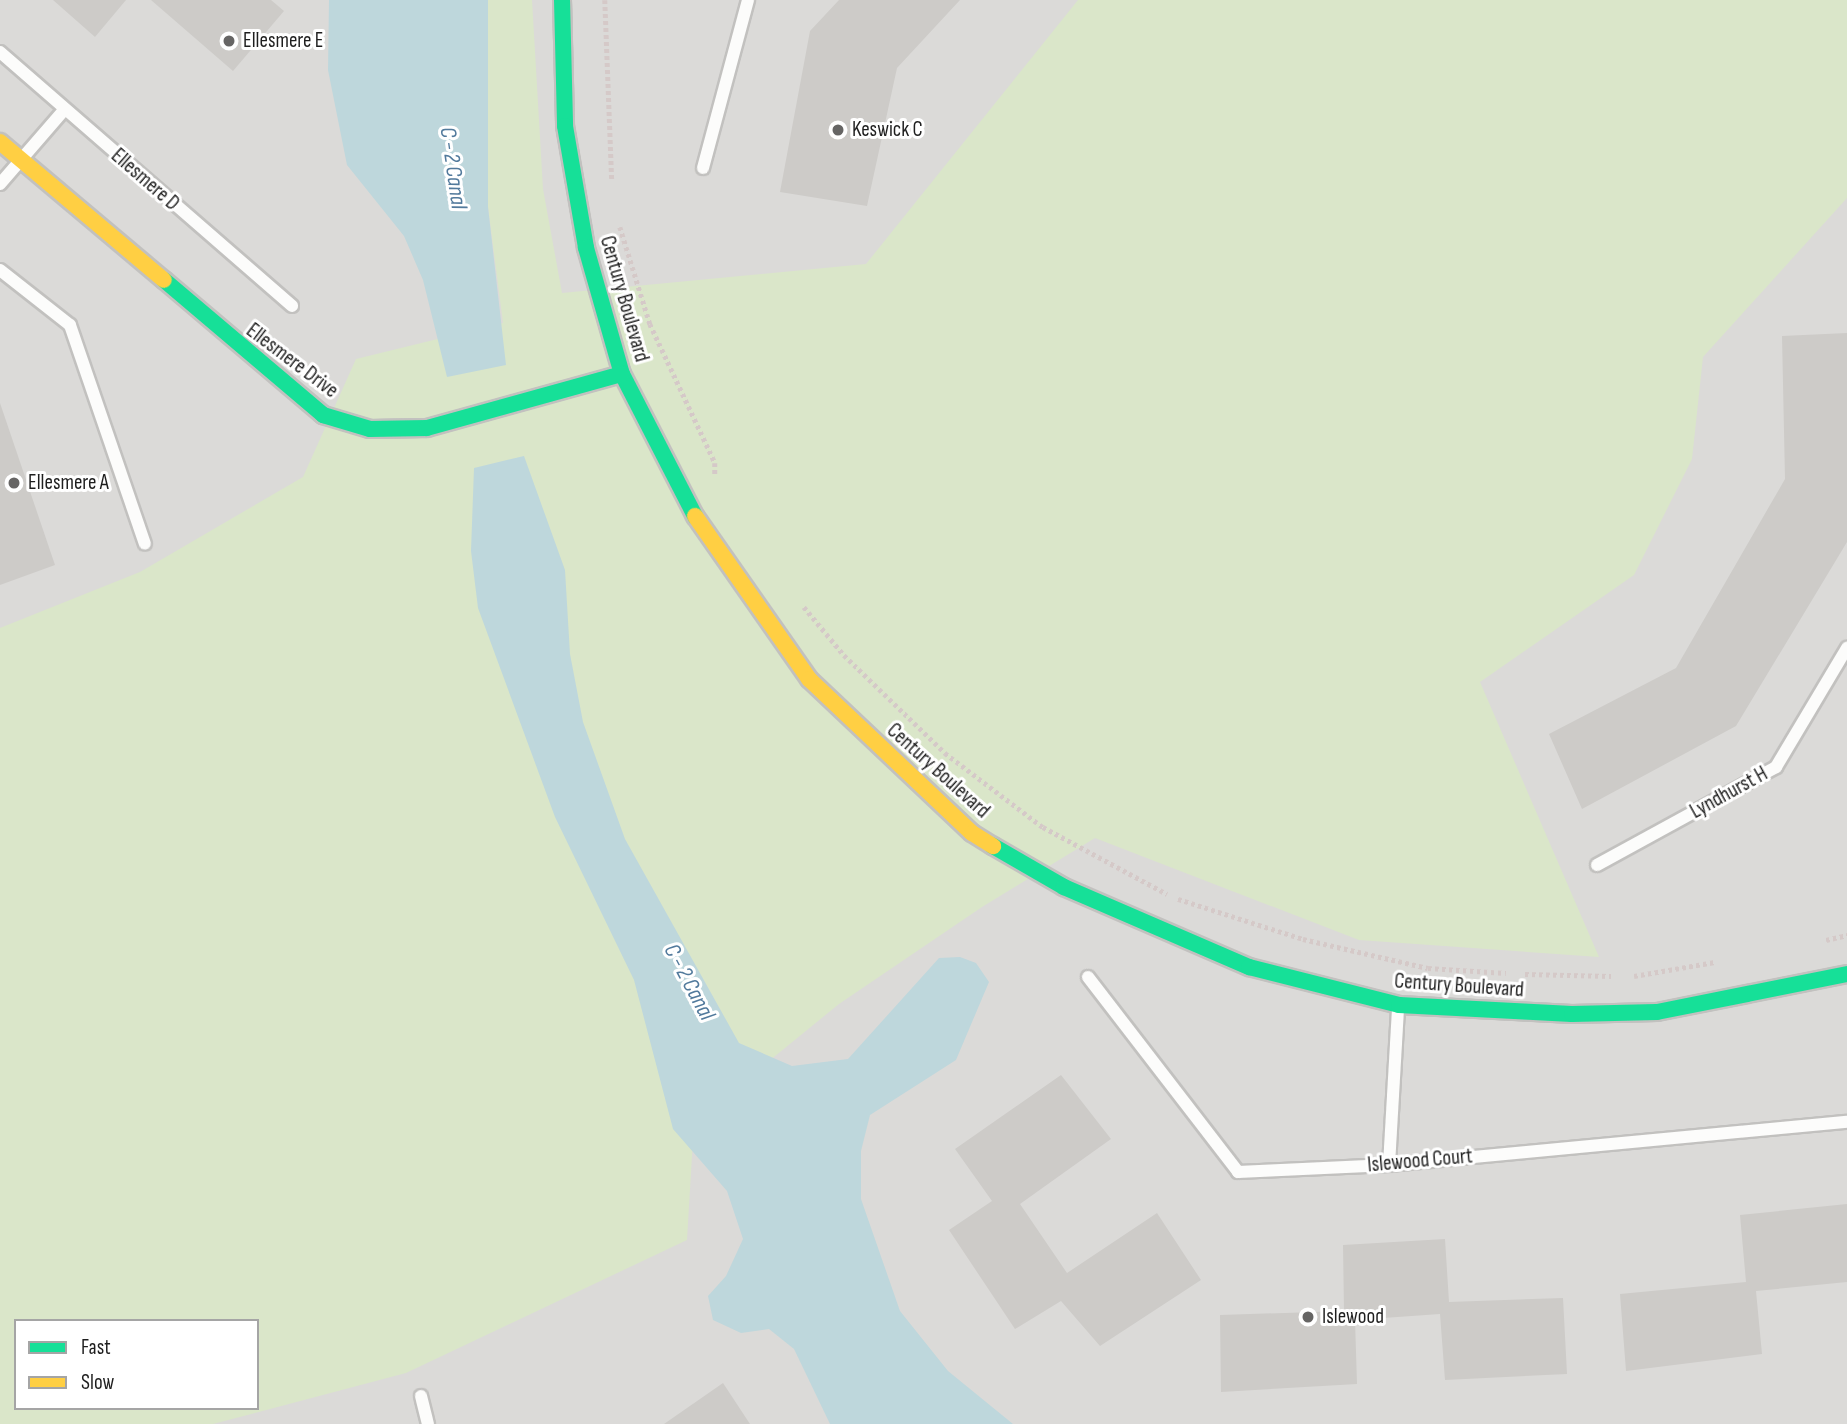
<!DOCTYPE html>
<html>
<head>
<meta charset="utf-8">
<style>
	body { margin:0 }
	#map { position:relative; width:1847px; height:1424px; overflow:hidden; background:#eceae7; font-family:"Sofia Sans Condensed",sans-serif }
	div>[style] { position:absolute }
	.residential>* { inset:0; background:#dbdad8 }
	.grass>* { inset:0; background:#dae6c9 }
	.water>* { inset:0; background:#bed7dc }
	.building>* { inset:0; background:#cdcbc8 }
	.path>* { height:4.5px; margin-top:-2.25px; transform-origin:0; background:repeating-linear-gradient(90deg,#d5c9c8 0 3.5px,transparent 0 7px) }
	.roads { filter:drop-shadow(2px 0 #c2c1bf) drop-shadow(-2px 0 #c2c1bf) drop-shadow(0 2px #c2c1bf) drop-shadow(0 -2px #c2c1bf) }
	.lane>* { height:12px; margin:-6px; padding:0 6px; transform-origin:6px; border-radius:6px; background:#fcfcfb }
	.fast>* { height:16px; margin:-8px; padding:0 8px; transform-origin:8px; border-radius:8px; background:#16e098 }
	.slow>* { height:16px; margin:-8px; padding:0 8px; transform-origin:8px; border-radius:8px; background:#ffcf43 }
	.dots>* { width:19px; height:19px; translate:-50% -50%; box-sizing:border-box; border:4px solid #fff; border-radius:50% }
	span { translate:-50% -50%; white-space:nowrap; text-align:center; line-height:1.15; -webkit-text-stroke:6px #fff; paint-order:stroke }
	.poi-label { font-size:21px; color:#1e1e1e }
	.left { translate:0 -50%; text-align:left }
	.street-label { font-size:21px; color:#1e1e1e }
	.water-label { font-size:23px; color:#527a9c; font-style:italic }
	.legend { position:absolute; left:14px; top:1319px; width:245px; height:91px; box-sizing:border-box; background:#fff; border:2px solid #a5a5a5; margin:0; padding:9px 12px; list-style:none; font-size:21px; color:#1e1e1e }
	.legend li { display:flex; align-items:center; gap:14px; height:35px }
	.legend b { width:35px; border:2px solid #a5a5a5 }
</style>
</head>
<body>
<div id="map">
	<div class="residential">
		<i style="clip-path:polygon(evenodd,0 0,1847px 0,1847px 1424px,0 1424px,0 0,16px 1321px,257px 1321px,257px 1408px,16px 1408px,16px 1321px)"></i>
	</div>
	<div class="grass">
		<i style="clip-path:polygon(evenodd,488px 0,532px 0,543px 189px,562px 293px,866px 264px,1078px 0,1847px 0,1847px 198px,1703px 357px,1692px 459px,1634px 575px,1480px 682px,1599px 957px,1359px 940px,1095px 838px,982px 907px,839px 1004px,694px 1122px,687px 1240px,406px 1373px,213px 1424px,0 1424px,0 628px,140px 572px,303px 477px,356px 359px,503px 323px,488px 207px,488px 0,16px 1321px,257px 1321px,257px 1408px,16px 1408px,16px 1321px)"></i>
	</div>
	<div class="water">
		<i style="clip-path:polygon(329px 0,488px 0,488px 207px,506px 365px,447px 377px,423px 280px,404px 236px,347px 165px,328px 70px)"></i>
		<i style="clip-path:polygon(524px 456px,565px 570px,570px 654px,583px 722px,625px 839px,739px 1043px,792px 1066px,848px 1059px,939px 958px,960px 957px,976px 963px,989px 982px,956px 1060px,870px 1115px,861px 1151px,861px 1199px,900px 1311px,948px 1371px,1013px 1424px,830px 1424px,794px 1349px,769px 1329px,741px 1333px,713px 1320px,708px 1296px,726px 1276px,743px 1239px,727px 1191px,673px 1129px,634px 980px,555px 817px,478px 608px,471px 551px,474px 468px)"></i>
	</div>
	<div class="building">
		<i style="clip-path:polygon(53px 0,126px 0,95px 37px)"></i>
		<i style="clip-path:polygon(151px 0,271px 0,284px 11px,233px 71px)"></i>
		<i style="clip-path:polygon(839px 0,960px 0,897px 68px,867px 206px,780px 192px,810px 31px)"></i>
		<i style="clip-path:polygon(1847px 333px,1847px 542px,1736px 726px,1582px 809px,1549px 734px,1676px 668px,1785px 479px,1782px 336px)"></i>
		<i style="clip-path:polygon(0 403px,55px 565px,0 585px)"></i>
		<i style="clip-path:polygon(1061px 1075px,1111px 1139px,1020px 1204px,1067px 1273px,1157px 1213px,1201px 1280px,1100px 1346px,1061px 1301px,1015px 1329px,949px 1230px,992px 1201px,955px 1149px)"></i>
		<i style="clip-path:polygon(1847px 1204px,1847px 1282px,1756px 1291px,1762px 1354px,1626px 1371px,1620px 1294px,1746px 1282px,1740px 1215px)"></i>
		<i style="clip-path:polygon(1445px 1239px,1449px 1302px,1563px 1298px,1567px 1374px,1445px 1380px,1440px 1314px,1355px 1320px,1357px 1384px,1221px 1392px,1220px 1315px,1344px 1311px,1343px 1245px)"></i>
		<i style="clip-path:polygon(723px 1383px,750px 1424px,664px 1424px)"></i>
	</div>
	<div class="path">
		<i style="left:605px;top:0;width:181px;rotate:87.8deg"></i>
		<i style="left:620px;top:227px;width:102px;rotate:72.8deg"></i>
		<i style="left:650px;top:324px;width:153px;rotate:64.9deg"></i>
		<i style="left:715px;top:463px;width:13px;rotate:90deg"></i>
		<i style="left:804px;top:607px;width:62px;rotate:50.2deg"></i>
		<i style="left:844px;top:655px;width:141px;rotate:44.1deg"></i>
		<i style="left:945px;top:753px;width:123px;rotate:37.1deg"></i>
		<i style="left:1043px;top:827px;width:141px;rotate:28.4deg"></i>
		<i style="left:1178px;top:899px;width:131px;rotate:17.7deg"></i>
		<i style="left:1303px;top:939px;width:128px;rotate:13.1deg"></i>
		<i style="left:1428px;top:968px;width:78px;rotate:3.7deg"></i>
		<i style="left:1826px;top:940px;width:22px;rotate:-13deg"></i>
		<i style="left:1525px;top:974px;width:86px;rotate:1.3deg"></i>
		<i style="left:1634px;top:976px;width:82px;rotate:-9.8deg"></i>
	</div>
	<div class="roads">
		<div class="lane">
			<i style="left:0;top:52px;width:387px;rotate:41deg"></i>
			<i style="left:703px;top:168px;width:174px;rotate:-75deg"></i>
			<i style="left:0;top:184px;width:98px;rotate:-49.1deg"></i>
			<i style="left:0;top:270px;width:89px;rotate:38.2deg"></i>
			<i style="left:70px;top:325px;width:231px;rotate:71.1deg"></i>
			<i style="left:1597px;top:865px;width:204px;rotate:-28.7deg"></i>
			<i style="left:1776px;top:767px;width:139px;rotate:-59.2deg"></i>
			<i style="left:1088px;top:977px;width:246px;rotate:52.4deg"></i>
			<i style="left:1238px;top:1172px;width:151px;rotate:-2.7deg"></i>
			<i style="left:1389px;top:1165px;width:460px;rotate:-5.4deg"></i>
			<i style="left:1389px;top:1165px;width:157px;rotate:-86.7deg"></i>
			<i style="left:421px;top:1396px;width:29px;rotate:76deg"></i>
		</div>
		<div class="fast">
			<i style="left:562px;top:0;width:126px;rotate:88.6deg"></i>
			<i style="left:565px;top:126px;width:124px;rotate:80.2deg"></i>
			<i style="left:586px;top:248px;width:131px;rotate:74.1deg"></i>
			<i style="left:622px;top:374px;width:160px;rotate:62.8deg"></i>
			<i style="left:164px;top:280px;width:209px;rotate:40.3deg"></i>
			<i style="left:323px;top:415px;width:49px;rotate:16.6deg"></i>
			<i style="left:370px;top:429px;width:57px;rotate:-1deg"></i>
			<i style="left:427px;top:428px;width:202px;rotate:-15.5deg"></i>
			<i style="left:993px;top:846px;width:82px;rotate:30deg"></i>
			<i style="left:1064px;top:887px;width:202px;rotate:23.4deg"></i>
			<i style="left:1249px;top:967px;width:155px;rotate:14.2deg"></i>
			<i style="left:1399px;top:1005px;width:173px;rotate:3deg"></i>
			<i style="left:1572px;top:1014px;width:85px;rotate:-1.3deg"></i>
			<i style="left:1657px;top:1012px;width:194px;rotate:-11.3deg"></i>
		</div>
		<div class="slow">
			<i style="left:0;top:142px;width:214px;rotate:40.1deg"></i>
			<i style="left:695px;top:516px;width:199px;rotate:55deg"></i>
			<i style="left:809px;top:679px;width:224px;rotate:43.4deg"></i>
			<i style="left:972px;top:833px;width:25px;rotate:32deg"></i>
		</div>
	</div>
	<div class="dots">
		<i style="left:229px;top:41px;background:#666564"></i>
		<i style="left:838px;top:130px;background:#666564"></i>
		<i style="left:14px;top:483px;background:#666564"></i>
		<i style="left:1308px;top:1317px;background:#666564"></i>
	</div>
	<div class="poi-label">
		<span class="left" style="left:243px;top:41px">Ellesmere E</span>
		<span class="left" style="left:852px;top:130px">Keswick C</span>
		<span class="left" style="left:28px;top:483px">Ellesmere A</span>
		<span class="left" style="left:1322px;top:1317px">Islewood</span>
	</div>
	<div class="street-label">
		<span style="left:145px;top:180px;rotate:41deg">Ellesmere D</span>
		<span style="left:624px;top:299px;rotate:74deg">Century Boulevard</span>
		<span style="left:292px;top:361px;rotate:37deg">Ellesmere Drive</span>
		<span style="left:938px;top:771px;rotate:42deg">Century Boulevard</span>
		<span style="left:1729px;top:793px;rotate:-29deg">Lyndhurst H</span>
		<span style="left:1459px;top:986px;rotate:4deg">Century Boulevard</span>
		<span style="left:1420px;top:1161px;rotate:-5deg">Islewood Court</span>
	</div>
	<div class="water-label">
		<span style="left:453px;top:168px;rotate:82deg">C - 2 Canal</span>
		<span style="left:689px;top:982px;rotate:62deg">C - 2 Canal</span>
	</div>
	<ul class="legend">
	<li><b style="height:9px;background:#16e098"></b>Fast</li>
	<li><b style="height:9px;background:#ffcf43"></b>Slow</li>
	</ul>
</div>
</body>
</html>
